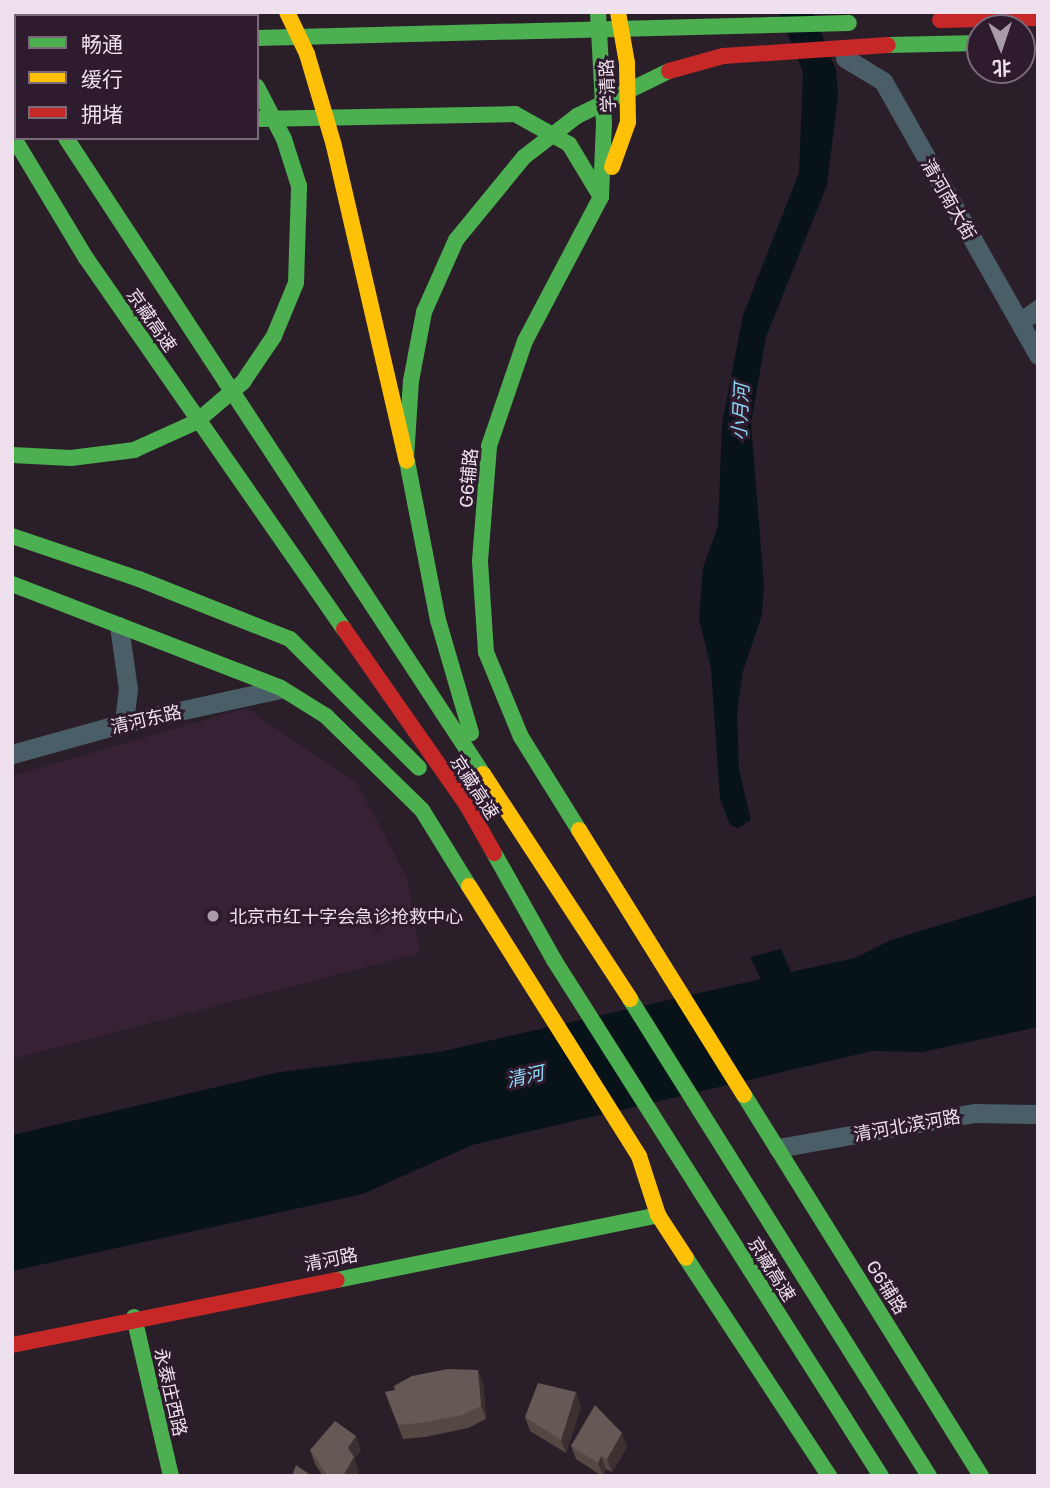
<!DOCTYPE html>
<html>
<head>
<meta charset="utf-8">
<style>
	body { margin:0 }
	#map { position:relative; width:1050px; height:1488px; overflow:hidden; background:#2a1f29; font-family:"Golos Text","Noto Sans SC",sans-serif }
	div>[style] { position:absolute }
	.built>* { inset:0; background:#372135 }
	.water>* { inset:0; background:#071219 }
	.street>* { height:19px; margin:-9.5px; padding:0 9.5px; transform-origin:9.5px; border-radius:9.5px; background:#495e66 }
	.fast>* { height:16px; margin:-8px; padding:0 8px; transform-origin:8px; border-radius:8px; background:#4caf50 }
	.slow>* { height:16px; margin:-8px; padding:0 8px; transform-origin:8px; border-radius:8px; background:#ffc107 }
	.jam>* { height:16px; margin:-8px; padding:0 8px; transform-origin:8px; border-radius:8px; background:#c62828 }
	.wall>* { inset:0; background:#554742 }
	.shaded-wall>* { inset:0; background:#3d3030 }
	.building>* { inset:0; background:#665854 }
	.dots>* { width:19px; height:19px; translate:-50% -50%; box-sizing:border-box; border:4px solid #2e1b2d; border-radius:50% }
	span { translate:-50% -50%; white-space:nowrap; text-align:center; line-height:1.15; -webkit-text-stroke:6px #2e1b2d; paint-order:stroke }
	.street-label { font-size:18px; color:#eee0ec }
	.poi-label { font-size:18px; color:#eee0ec }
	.left { translate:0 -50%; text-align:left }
	.water-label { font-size:19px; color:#89d9f8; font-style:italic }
	.frame { position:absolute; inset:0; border:14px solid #eee0ec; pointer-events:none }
	.legend { position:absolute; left:14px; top:14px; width:245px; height:126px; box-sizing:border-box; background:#2e1b2d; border:2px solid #7b6a79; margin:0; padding:9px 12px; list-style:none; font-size:21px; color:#eee0ec }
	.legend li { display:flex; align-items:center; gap:14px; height:35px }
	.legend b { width:35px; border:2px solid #7b6a79 }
	.north { position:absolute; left:966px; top:14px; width:70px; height:70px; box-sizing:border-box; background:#2e1b2d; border:2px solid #7b6a79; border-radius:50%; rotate:178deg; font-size:19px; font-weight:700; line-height:28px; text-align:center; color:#eee0ec }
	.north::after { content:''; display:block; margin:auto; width:24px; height:32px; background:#a99ca8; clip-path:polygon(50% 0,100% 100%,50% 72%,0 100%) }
</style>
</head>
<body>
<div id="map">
	<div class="built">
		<i style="clip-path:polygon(246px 708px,358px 784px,408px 880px,420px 953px,12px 1059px,12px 776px)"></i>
	</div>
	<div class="water">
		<i style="clip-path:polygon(779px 12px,813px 12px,836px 70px,838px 95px,827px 185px,766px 337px,751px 423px,764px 586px,762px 615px,743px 671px,737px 712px,739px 770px,751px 820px,738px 828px,730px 825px,720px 799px,711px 668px,699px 619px,703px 568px,718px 526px,722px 424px,743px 315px,799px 173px,803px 72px)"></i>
		<i style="clip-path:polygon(1038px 895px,1038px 1027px,923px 1052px,872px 1051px,472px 1145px,363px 1194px,12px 1271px,12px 1135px,280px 1072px,439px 1052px,761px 979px,750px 957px,781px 949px,791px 972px,855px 958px,891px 940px)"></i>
	</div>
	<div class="street">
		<i style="left:845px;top:58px;width:44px;rotate:31.2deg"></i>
		<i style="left:883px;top:81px;width:315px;rotate:60.5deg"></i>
		<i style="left:1020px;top:322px;width:22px;rotate:-36deg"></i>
		<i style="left:119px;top:626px;width:64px;rotate:81.9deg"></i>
		<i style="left:128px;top:689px;width:34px;rotate:97deg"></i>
		<i style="left:12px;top:754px;width:116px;rotate:-15.5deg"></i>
		<i style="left:124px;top:723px;width:160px;rotate:-12.3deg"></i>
		<i style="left:778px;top:1148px;width:200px;rotate:-10.1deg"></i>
		<i style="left:975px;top:1113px;width:63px;rotate:0.9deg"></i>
	</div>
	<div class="fast">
		<i style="left:257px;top:38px;width:592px;rotate:-1.45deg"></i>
		<i style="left:888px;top:45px;width:92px;rotate:-1.2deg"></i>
		<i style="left:12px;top:54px;width:6px;rotate:51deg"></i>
		<i style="left:257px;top:119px;width:258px;rotate:-1.1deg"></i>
		<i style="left:515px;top:114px;width:62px;rotate:29.1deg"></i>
		<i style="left:569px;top:144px;width:62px;rotate:58.9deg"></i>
		<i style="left:12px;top:135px;width:144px;rotate:59deg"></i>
		<i style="left:86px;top:258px;width:452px;rotate:55.2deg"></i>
		<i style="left:66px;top:138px;width:761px;rotate:56.75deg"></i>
		<i style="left:12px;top:455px;width:59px;rotate:2.9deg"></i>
		<i style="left:71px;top:458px;width:64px;rotate:-7.2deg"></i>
		<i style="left:134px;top:450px;width:68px;rotate:-24.3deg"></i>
		<i style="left:196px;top:422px;width:62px;rotate:-40.4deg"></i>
		<i style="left:243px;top:382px;width:55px;rotate:-56deg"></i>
		<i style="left:274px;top:336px;width:57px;rotate:-67.5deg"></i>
		<i style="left:296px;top:283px;width:97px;rotate:-88.2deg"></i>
		<i style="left:299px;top:186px;width:49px;rotate:-107.7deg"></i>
		<i style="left:284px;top:139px;width:59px;rotate:-117.4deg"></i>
		<i style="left:406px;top:458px;width:77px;rotate:-86.3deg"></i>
		<i style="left:411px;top:381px;width:70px;rotate:-79.3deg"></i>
		<i style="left:424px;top:312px;width:79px;rotate:-66deg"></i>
		<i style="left:456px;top:240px;width:107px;rotate:-50.7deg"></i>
		<i style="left:524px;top:157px;width:67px;rotate:-37.7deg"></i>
		<i style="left:577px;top:116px;width:102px;rotate:-26.1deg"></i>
		<i style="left:407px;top:461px;width:162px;rotate:79deg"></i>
		<i style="left:438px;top:620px;width:118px;rotate:73.7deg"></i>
		<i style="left:12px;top:536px;width:134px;rotate:18.7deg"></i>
		<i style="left:139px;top:579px;width:162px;rotate:21.7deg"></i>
		<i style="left:290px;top:639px;width:182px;rotate:45deg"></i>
		<i style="left:12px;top:584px;width:288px;rotate:21.1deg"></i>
		<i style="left:281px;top:688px;width:53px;rotate:31.9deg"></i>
		<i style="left:326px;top:716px;width:134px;rotate:44.4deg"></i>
		<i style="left:422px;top:810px;width:89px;rotate:58.3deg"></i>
		<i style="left:579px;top:830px;width:110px;rotate:-121.9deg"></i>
		<i style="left:521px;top:737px;width:92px;rotate:-112.4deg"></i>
		<i style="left:486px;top:652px;width:91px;rotate:-93.8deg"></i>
		<i style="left:480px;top:561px;width:115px;rotate:-85.5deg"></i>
		<i style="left:489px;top:446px;width:111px;rotate:-71.1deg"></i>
		<i style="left:525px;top:341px;width:163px;rotate:-62.2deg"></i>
		<i style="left:601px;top:197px;width:74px;rotate:-87.7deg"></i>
		<i style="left:604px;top:123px;width:111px;rotate:-93.1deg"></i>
		<i style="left:494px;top:853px;width:123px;rotate:60.7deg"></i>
		<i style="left:554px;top:960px;width:611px;rotate:57.64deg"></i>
		<i style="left:630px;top:999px;width:563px;rotate:57.92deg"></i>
		<i style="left:744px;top:1095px;width:449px;rotate:58.1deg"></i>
		<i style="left:686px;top:1258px;width:261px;rotate:56.7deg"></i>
		<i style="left:337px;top:1280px;width:328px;rotate:-11.4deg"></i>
		<i style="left:134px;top:1317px;width:163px;rotate:76.9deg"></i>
	</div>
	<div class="slow">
		<i style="left:287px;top:12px;width:47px;rotate:64.5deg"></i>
		<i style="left:307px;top:54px;width:96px;rotate:73.6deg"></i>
		<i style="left:334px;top:146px;width:323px;rotate:77deg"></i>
		<i style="left:612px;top:167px;width:48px;rotate:-70.4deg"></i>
		<i style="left:628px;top:122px;width:59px;rotate:-91deg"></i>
		<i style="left:627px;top:63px;width:52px;rotate:-100deg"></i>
		<i style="left:483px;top:774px;width:269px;rotate:56.8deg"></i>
		<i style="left:579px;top:830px;width:312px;rotate:58.1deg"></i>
		<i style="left:469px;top:886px;width:319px;rotate:57.8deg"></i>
		<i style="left:639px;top:1156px;width:62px;rotate:72.1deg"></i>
		<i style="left:658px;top:1215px;width:51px;rotate:56.9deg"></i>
	</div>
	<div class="jam">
		<i style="left:186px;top:12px;width:6px;rotate:45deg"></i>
		<i style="left:940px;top:20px;width:98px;rotate:-1.2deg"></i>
		<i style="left:669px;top:71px;width:56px;rotate:-15.5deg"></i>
		<i style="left:723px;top:56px;width:165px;rotate:-3.8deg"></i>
		<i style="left:344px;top:629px;width:217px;rotate:55.1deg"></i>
		<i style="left:468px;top:807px;width:53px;rotate:60.5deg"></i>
		<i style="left:12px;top:1345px;width:331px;rotate:-11.3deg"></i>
	</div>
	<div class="wall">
		<i style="clip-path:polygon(483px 1383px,486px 1419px,468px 1428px,425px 1437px,403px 1439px,385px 1392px,395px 1390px)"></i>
		<i style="clip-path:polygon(581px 1406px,566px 1453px,530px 1431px,525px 1417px)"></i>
		<i style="clip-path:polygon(571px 1446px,627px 1447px,612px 1472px,606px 1469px,603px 1476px,602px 1476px,576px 1459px)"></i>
		<i style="clip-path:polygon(310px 1450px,361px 1450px,354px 1459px,359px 1471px,356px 1476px,323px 1476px,315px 1464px)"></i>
	</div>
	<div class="shaded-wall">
		<i style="clip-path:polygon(478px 1370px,483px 1383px,486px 1419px,481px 1406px)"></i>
		<i style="clip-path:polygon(576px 1392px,581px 1406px,566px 1453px,561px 1440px)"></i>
		<i style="clip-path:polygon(622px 1433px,627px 1447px,612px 1472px,607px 1459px)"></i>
		<i style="clip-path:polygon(356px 1436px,361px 1450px,354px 1459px,359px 1471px,356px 1476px,343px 1476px,348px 1448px)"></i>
		<i style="clip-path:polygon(601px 1456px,606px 1469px,603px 1476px,598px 1463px)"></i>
	</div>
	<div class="building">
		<i style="clip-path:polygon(448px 1369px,478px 1370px,481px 1406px,463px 1415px,420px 1423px,398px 1425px,385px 1392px,395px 1390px,394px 1386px,412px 1376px)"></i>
		<i style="clip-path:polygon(538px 1383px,576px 1392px,561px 1440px,525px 1417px)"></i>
		<i style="clip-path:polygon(595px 1405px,622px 1433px,607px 1459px,601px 1456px,598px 1463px,571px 1446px)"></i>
		<i style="clip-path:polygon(335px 1421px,356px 1436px,348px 1448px,354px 1457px,343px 1476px,328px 1476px,310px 1450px)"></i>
		<i style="clip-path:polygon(296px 1465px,312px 1476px,292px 1476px)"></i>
	</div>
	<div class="dots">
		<i style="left:213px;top:916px;background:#a99ca8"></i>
	</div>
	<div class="street-label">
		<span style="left:607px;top:86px;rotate:-93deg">学清路</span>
		<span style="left:949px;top:199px;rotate:60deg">清河南大街</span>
		<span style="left:152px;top:320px;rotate:55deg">京藏高速</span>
		<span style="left:468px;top:478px;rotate:-85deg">G6辅路</span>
		<span style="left:146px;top:719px;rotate:-13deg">清河东路</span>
		<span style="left:475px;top:787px;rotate:57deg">京藏高速</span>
		<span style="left:907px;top:1125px;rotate:-10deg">清河北滨河路</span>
		<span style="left:331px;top:1259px;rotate:-11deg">清河路</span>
		<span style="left:772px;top:1269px;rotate:58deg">京藏高速</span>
		<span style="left:887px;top:1287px;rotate:58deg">G6辅路</span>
		<span style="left:171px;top:1392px;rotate:77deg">永泰庄西路</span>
	</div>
	<div class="poi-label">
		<span class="left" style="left:229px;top:916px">北京市红十字会急诊抢救中心</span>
	</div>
	<div class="water-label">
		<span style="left:740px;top:412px;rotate:-87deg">小月河</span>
		<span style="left:525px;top:1076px;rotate:-13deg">清河</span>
	</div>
	<div class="frame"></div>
	<ul class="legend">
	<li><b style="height:9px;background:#4caf50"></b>畅通</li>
	<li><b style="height:9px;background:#ffc107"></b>缓行</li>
	<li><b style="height:9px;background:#c62828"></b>拥堵</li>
	</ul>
	<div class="north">北</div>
</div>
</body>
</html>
